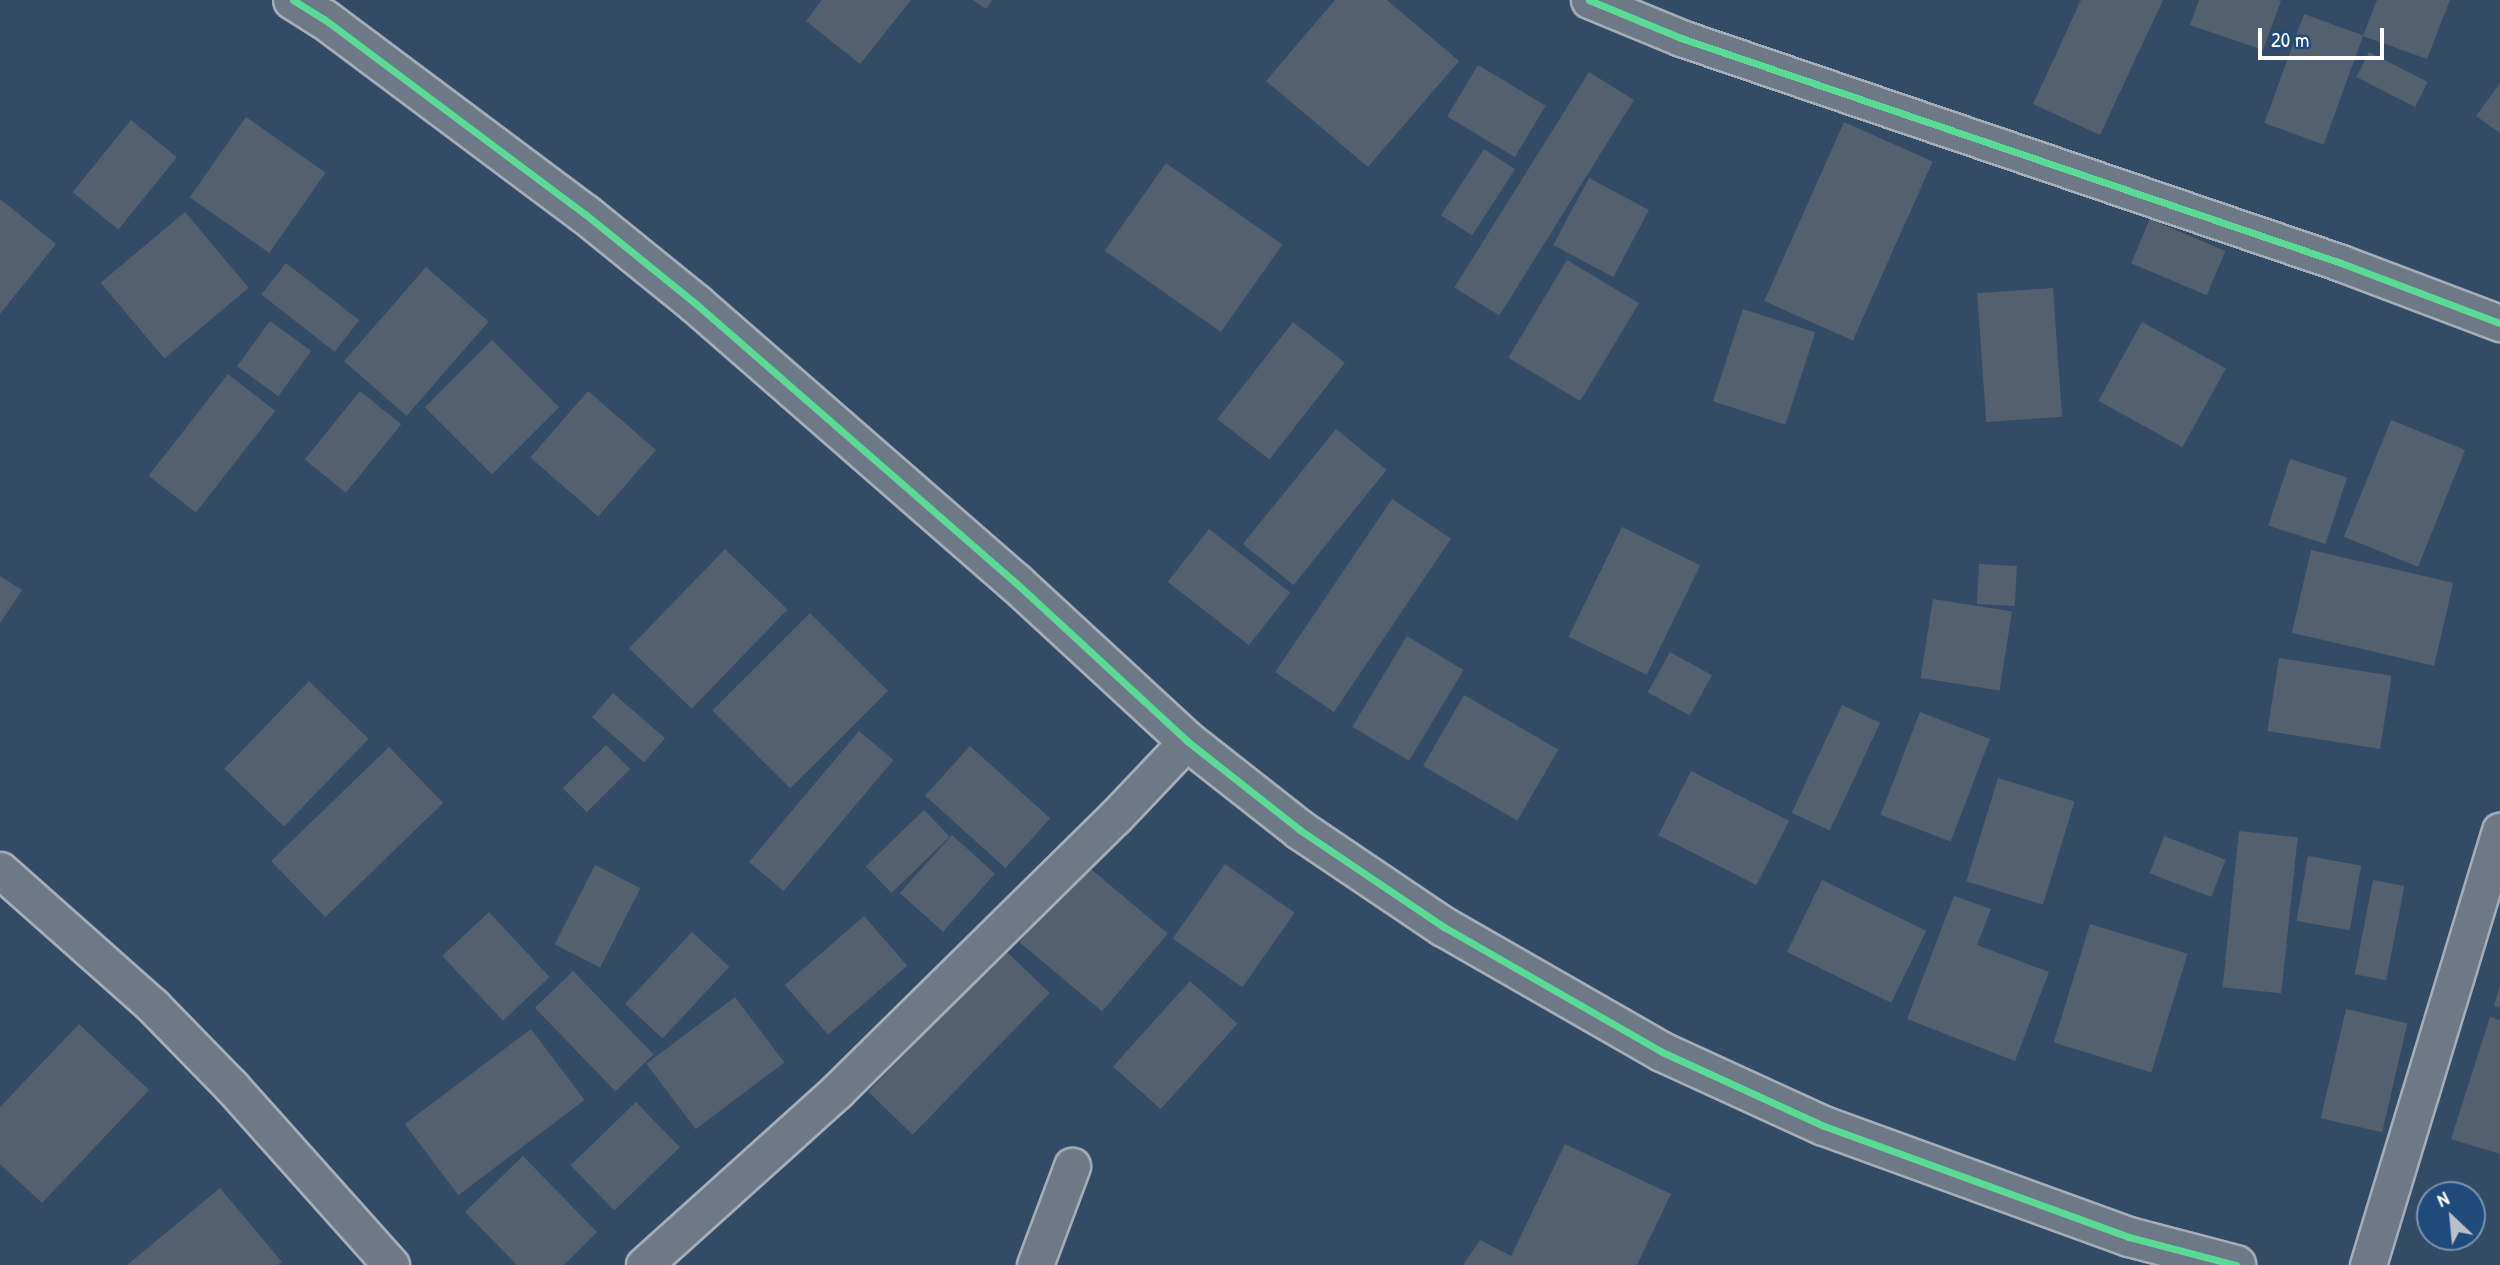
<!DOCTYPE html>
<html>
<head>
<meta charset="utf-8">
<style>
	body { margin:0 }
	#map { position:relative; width:2500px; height:1265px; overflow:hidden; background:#344b65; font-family:"Patrick Hand",sans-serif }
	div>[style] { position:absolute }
	.building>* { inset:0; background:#53606f; transform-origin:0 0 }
	.roads { filter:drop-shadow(2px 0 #a4aeba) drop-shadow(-2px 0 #a4aeba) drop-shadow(0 2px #a4aeba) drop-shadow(0 -2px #a4aeba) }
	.street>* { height:35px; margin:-17.5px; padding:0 17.5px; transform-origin:17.5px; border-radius:17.5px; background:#6d7986 }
	.secondary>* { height:38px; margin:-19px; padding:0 19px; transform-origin:19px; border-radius:19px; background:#6d7986 }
	.cycleway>* { height:7px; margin:-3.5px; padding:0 3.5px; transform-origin:3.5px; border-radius:3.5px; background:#5adb95 }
	span { translate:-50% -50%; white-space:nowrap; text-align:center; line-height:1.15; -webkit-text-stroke:5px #1f4a7a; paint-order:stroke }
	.north { position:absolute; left:2416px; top:1181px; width:70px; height:70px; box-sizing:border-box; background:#1f4a7a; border:2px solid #7992af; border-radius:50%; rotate:334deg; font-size:19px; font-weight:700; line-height:28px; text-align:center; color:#fff }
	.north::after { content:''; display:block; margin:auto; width:24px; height:32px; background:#b8c0c9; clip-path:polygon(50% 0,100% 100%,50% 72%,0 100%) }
	.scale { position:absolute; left:2258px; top:28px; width:126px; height:32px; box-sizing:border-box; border:4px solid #fff; border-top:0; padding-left:9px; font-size:21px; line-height:24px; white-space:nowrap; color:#fff; -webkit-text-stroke:5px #1f4a7a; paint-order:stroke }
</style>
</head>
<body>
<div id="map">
	<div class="building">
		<i style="clip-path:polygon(822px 0,911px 0,860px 64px,806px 21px)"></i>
		<i style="clip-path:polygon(973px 0,992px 0,986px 9px)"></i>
		<i style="clip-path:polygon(1335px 0,1387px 0,1459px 61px,1368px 167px,1266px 81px)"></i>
		<i style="clip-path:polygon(2081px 0,2163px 0,2100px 135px,2033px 104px)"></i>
		<i style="clip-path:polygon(2199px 0,2278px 0,2281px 1px,2263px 50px,2190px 25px)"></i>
		<i style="clip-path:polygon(2377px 0,2450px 0,2427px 59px,2363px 36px)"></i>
		<i style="left:2304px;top:14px;width:63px;height:116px;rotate:20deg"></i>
		<i style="left:2369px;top:52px;width:66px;height:28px;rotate:27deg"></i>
		<i style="left:1478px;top:65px;width:79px;height:60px;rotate:31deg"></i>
		<i style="left:1589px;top:72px;width:53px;height:254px;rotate:32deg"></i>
		<i style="clip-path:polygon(2500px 83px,2500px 133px,2476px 116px)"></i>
		<i style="left:246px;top:117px;width:97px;height:98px;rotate:35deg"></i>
		<i style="left:131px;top:120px;width:59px;height:93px;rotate:39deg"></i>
		<i style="left:1844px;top:122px;width:97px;height:196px;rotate:24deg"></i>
		<i style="left:1484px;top:149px;width:37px;height:79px;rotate:33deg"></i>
		<i style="left:1166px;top:163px;width:142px;height:107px;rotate:35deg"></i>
		<i style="left:1589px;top:178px;width:68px;height:76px;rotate:28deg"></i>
		<i style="clip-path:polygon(0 199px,56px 244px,0 314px)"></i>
		<i style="left:185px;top:212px;width:99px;height:110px;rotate:50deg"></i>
		<i style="left:2150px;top:219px;width:82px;height:48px;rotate:23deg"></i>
		<i style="left:1567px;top:260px;width:84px;height:114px;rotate:31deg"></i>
		<i style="left:286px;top:263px;width:93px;height:40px;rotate:38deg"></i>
		<i style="left:426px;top:267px;width:83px;height:125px;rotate:41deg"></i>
		<i style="left:2053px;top:288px;width:129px;height:76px;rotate:86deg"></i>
		<i style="left:1743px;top:309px;width:76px;height:97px;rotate:18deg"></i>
		<i style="left:270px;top:321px;width:51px;height:56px;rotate:36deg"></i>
		<i style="left:1293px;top:322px;width:66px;height:123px;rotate:38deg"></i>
		<i style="left:2142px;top:322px;width:96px;height:90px;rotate:29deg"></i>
		<i style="left:492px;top:340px;width:95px;height:95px;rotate:45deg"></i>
		<i style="left:228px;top:374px;width:60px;height:129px;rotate:38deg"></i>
		<i style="left:360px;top:391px;width:53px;height:88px;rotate:39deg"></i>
		<i style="left:588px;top:391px;width:90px;height:88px;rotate:41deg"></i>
		<i style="left:2391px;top:420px;width:80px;height:126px;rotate:22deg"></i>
		<i style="left:1336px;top:429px;width:65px;height:148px;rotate:39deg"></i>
		<i style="left:2290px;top:459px;width:60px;height:70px;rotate:18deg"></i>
		<i style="left:1392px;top:499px;width:71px;height:209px;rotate:34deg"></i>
		<i style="left:1622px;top:527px;width:87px;height:122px;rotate:26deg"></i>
		<i style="left:1209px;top:529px;width:103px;height:67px;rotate:38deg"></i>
		<i style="left:725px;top:549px;width:87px;height:138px;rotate:44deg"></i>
		<i style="left:2311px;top:550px;width:146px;height:85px;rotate:13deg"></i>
		<i style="left:1979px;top:564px;width:38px;height:40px;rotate:3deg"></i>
		<i style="clip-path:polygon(0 576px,22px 590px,0 623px)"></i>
		<i style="left:1933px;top:599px;width:80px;height:80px;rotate:9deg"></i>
		<i style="left:810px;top:613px;width:110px;height:138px;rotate:45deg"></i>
		<i style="left:1407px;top:636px;width:66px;height:106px;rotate:31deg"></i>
		<i style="left:1670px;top:652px;width:48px;height:46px;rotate:29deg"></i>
		<i style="left:2279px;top:658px;width:114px;height:74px;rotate:9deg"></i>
		<i style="left:309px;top:681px;width:83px;height:122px;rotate:44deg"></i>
		<i style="left:613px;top:693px;width:69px;height:32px;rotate:41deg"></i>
		<i style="left:1464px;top:695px;width:109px;height:82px;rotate:30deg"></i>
		<i style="left:1842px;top:705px;width:42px;height:119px;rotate:25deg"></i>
		<i style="left:1920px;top:712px;width:75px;height:110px;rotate:21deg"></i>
		<i style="left:859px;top:731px;width:45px;height:171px;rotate:40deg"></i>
		<i style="left:606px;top:745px;width:34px;height:61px;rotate:45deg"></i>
		<i style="left:970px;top:746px;width:108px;height:67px;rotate:42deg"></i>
		<i style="left:389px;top:747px;width:78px;height:164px;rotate:46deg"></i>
		<i style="left:1691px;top:771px;width:110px;height:72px;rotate:27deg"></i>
		<i style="left:1998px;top:778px;width:80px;height:108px;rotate:17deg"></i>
		<i style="left:924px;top:810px;width:37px;height:81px;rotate:46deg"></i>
		<i style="left:2239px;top:831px;width:59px;height:157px;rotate:6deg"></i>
		<i style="left:952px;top:835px;width:58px;height:78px;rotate:42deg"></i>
		<i style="left:2164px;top:836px;width:66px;height:40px;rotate:21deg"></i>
		<i style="left:2308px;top:856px;width:54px;height:66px;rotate:10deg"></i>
		<i style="left:1085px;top:864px;width:108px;height:102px;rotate:40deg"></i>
		<i style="left:1225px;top:864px;width:85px;height:91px;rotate:35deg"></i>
		<i style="left:595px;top:865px;width:51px;height:89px;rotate:27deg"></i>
		<i style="left:1822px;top:880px;width:116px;height:80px;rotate:26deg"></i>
		<i style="left:2373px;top:880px;width:32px;height:96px;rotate:11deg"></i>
		<i style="clip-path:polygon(1954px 896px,1991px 909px,1977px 945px,2049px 972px,2015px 1061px,1907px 1019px)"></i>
		<i style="left:489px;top:912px;width:89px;height:64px;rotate:47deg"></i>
		<i style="left:864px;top:916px;width:66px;height:105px;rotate:49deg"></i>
		<i style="left:2090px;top:924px;width:102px;height:124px;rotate:17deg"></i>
		<i style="left:692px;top:932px;width:51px;height:98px;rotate:43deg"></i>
		<i style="left:1005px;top:950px;width:62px;height:197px;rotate:44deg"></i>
		<i style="left:573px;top:971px;width:116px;height:53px;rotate:46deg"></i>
		<i style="left:1190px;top:981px;width:64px;height:115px;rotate:42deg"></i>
		<i style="clip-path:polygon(2500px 986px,2500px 1007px,2494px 1006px)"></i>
		<i style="left:735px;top:997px;width:82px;height:111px;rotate:53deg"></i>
		<i style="left:2346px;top:1009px;width:63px;height:112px;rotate:13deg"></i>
		<i style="clip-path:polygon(2490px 1017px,2500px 1020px,2500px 1154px,2451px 1139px)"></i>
		<i style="clip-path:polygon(79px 1024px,149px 1090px,42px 1203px,0 1164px,0 1107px)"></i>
		<i style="left:531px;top:1029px;width:89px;height:158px;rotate:53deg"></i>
		<i style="left:636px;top:1102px;width:63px;height:91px;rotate:46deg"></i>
		<i style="clip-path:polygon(1565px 1144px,1671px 1194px,1637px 1265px,1463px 1265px,1480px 1240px,1511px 1256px)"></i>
		<i style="clip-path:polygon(523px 1156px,597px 1232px,564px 1265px,517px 1265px,465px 1212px)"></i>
		<i style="clip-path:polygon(220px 1188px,282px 1262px,278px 1265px,127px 1265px)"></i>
	</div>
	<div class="roads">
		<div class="street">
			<i style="left:1589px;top:0;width:100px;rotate:22.4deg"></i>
			<i style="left:1681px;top:38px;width:697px;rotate:18.82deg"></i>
			<i style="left:2341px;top:263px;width:170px;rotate:20.7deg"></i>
			<i style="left:0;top:870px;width:205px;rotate:41.6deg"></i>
			<i style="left:153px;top:1006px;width:112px;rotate:45.7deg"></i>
			<i style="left:231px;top:1086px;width:240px;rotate:48.2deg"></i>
			<i style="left:644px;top:1265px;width:260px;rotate:-42deg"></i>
			<i style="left:837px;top:1091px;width:390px;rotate:-44.6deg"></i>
			<i style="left:1115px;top:817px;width:105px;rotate:-46.5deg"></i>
			<i style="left:1035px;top:1265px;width:106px;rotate:-69.5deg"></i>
			<i style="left:2368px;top:1265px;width:454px;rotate:-73.1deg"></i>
		</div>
		<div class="secondary">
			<i style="left:293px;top:0;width:36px;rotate:32deg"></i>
			<i style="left:324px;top:19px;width:326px;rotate:36.8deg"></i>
			<i style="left:585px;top:214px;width:143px;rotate:39deg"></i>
			<i style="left:696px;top:304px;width:425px;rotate:41.1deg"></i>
			<i style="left:1016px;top:583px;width:233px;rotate:42.7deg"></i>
			<i style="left:1187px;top:741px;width:144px;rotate:38.2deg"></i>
			<i style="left:1300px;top:830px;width:174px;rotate:34deg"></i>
			<i style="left:1444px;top:927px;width:251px;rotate:29.8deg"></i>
			<i style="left:1662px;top:1052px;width:178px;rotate:24.6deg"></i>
			<i style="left:1824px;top:1126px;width:325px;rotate:20deg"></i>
			<i style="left:2129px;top:1237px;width:111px;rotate:14.7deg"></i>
		</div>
	</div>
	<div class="cycleway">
		<i style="left:293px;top:0;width:36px;rotate:32deg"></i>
		<i style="left:324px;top:19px;width:326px;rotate:36.8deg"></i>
		<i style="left:585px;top:214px;width:143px;rotate:39deg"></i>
		<i style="left:696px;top:304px;width:425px;rotate:41.1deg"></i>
		<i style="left:1016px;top:583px;width:233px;rotate:42.7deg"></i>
		<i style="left:1187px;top:741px;width:144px;rotate:38.2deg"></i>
		<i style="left:1300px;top:830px;width:174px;rotate:34deg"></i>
		<i style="left:1444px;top:927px;width:251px;rotate:29.8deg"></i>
		<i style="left:1662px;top:1052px;width:178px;rotate:24.6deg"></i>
		<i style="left:1824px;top:1126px;width:325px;rotate:20deg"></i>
		<i style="left:2129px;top:1237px;width:111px;rotate:14.7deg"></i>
		<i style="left:1589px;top:0;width:100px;rotate:22.4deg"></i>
		<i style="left:1681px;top:38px;width:697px;rotate:18.82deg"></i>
		<i style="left:2341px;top:263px;width:170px;rotate:20.7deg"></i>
	</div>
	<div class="north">N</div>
	<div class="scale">20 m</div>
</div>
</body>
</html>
